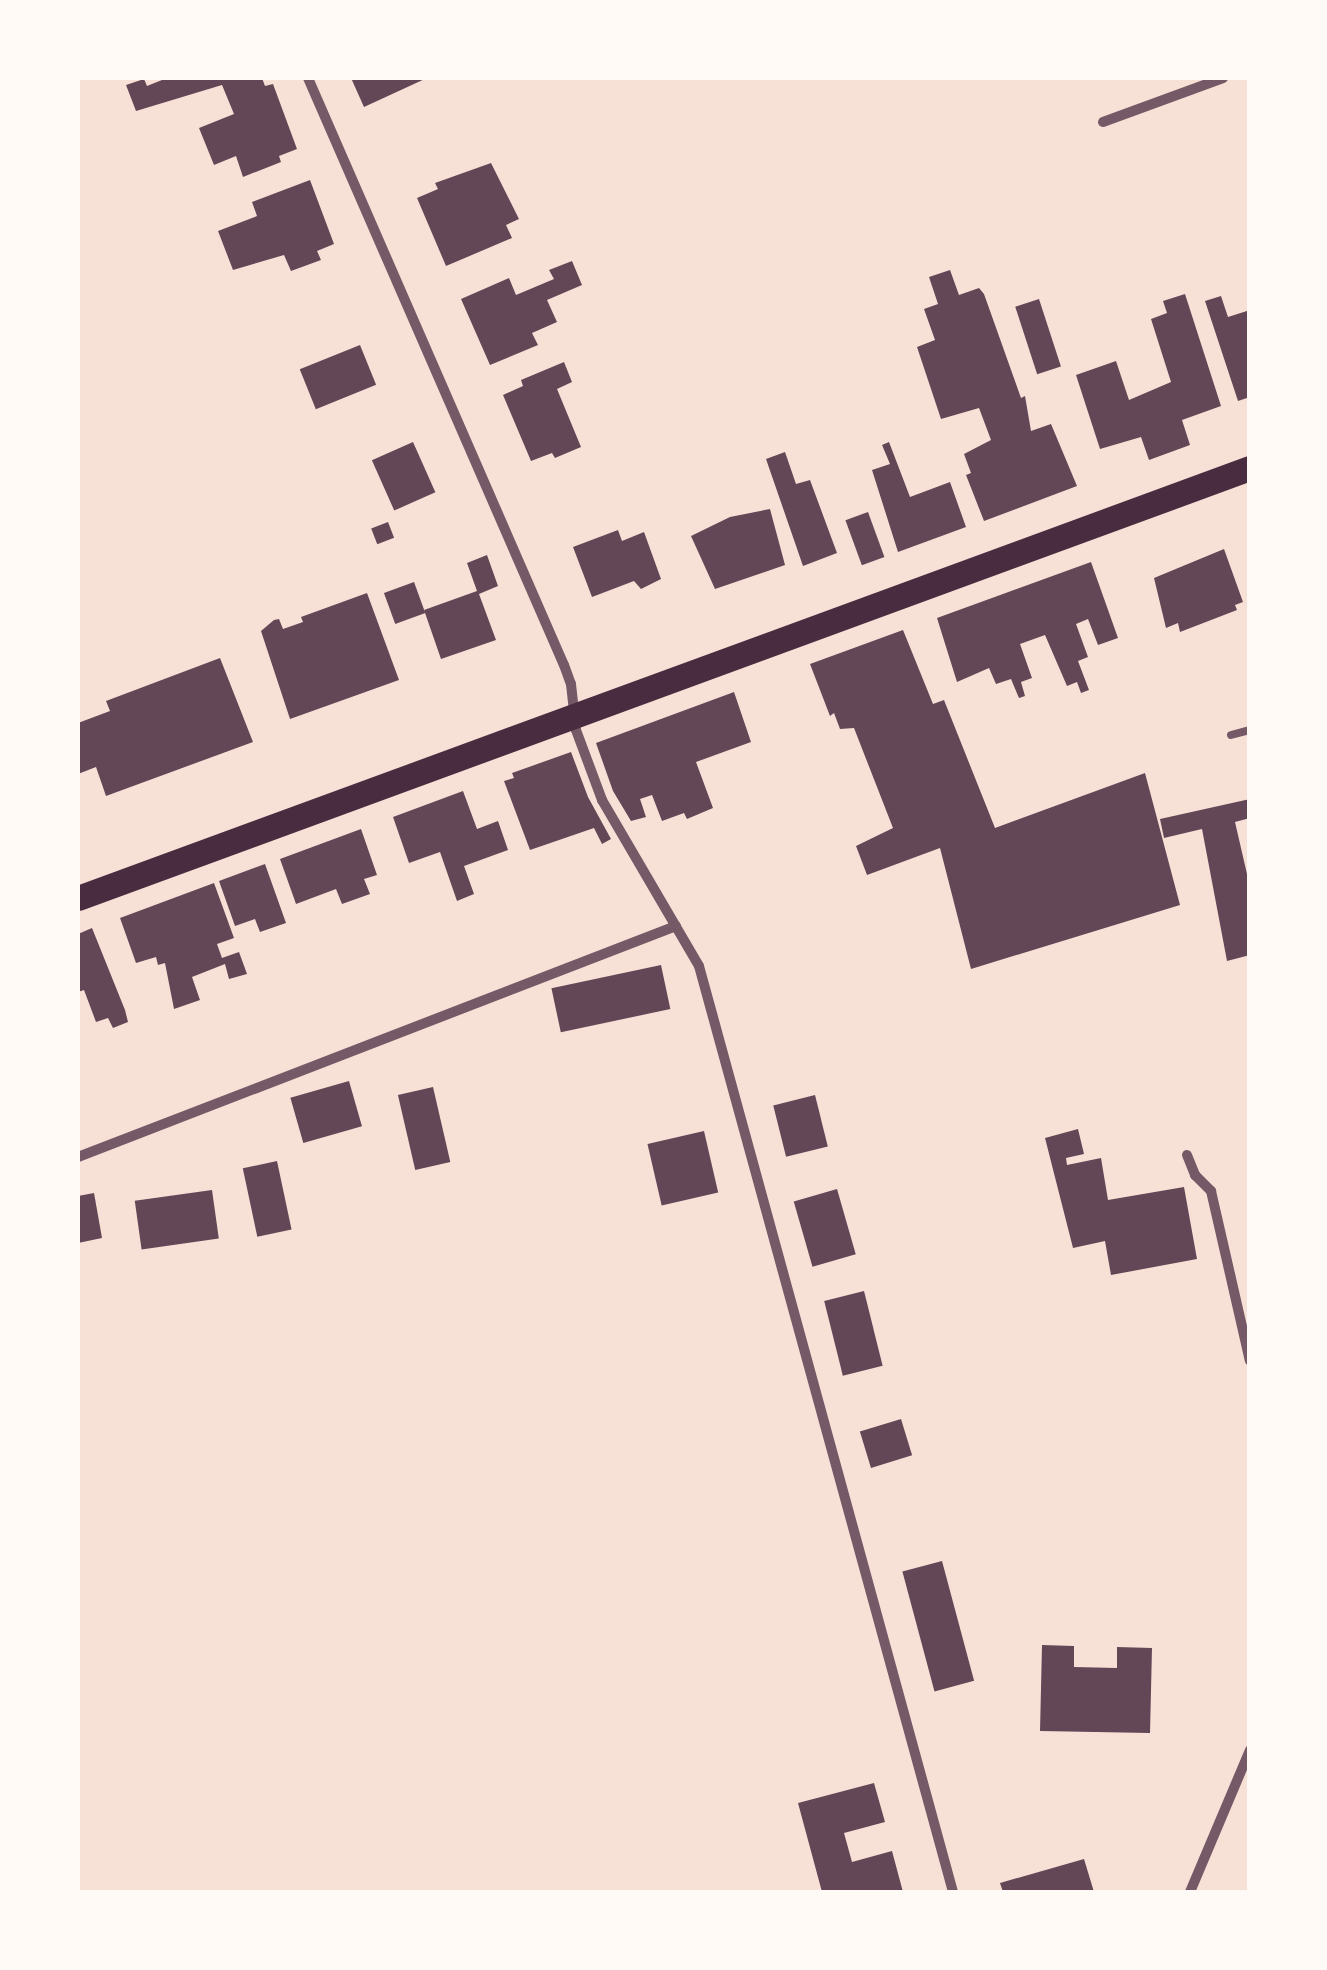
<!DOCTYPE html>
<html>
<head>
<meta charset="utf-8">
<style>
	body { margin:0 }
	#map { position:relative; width:1327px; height:1970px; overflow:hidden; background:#f7e1d7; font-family:Ubuntu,sans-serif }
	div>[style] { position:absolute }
	.building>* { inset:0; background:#644757; transform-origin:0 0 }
	.service>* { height:8px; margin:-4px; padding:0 4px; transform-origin:4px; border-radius:4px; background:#755966 }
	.minor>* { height:10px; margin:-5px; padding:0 5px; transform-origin:5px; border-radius:5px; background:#755966 }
	.primary>* { height:25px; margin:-12.5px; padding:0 12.5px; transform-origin:12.5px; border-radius:12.5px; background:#4a2c40 }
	span { translate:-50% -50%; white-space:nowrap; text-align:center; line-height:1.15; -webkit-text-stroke:10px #fffaf5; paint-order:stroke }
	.frame { position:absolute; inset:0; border:80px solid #fffaf5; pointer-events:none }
</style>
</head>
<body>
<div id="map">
	<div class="building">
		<i style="clip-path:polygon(167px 78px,262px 78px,265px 86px,273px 84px,297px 149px,279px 156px,281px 162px,243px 177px,236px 156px,214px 165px,199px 128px,234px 114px,222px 85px,136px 111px,126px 85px,144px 79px,147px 86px)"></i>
		<i style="clip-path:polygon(351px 78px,427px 78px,364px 107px)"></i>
		<i style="clip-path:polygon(491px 163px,519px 219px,506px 225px,512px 238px,446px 266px,417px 198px,438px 189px,435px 183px)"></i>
		<i style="clip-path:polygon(310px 180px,334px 244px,317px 251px,321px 260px,291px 271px,284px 255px,233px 270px,218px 231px,257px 216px,252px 202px)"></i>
		<i style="clip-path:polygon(572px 261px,582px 285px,547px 300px,557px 322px,532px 333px,538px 345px,490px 365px,461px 299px,509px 278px,516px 295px,554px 279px,549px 270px)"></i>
		<i style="clip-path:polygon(950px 270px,959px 295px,979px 288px,984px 294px,1021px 398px,1025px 396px,1031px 431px,1051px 424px,1077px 486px,984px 521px,966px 475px,971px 473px,964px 454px,991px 440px,979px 408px,941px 419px,917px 347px,935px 340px,924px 309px,938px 304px,929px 277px)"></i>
		<i style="clip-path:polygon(1185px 294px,1221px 406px,1182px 420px,1190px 445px,1149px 460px,1141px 437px,1100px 449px,1076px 375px,1116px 361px,1129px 400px,1171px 382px,1151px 319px,1167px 313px,1163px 301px)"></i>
		<i style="clip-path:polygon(1221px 296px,1228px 317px,1250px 310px,1250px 397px,1238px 401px,1205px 301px)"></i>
		<i style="left:1039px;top:299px;width:71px;height:25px;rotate:72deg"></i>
		<i style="left:360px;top:345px;width:43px;height:65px;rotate:68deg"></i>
		<i style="clip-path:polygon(564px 362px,572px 382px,557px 389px,581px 447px,555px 458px,552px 453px,531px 461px,503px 395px,523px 386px,521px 380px)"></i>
		<i style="left:413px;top:442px;width:55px;height:45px;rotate:66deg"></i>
		<i style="clip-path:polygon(889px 442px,910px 497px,950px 482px,966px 527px,898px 552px,872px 470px,890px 464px,882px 445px)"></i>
		<i style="clip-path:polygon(785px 452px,796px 484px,810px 480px,837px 553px,803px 566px,766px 459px)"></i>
		<i style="clip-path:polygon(770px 509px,785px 565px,715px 589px,691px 536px,730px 517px)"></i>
		<i style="left:868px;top:512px;width:48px;height:24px;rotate:70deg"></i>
		<i style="left:388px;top:522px;width:17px;height:18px;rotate:69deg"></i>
		<i style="clip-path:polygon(618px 530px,622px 541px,644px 532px,661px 579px,641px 589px,634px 581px,592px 597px,573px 547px)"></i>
		<i style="clip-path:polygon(1224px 549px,1243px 602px,1235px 605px,1237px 610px,1180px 632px,1178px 623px,1166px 628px,1154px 578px)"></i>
		<i style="clip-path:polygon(487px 555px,498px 586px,479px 594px,496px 640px,441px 659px,424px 610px,477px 591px,467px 563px)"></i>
		<i style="clip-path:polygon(1091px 562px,1118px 638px,1098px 645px,1088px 619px,1076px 624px,1088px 657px,1078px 661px,1089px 690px,1081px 693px,1077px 682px,1067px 686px,1045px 635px,1020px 644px,1032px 678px,1021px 682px,1025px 696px,1019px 698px,1011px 679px,996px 684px,989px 668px,957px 682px,937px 618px)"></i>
		<i style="left:414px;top:582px;width:33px;height:32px;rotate:70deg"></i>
		<i style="clip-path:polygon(367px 593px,399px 680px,290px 719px,261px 631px,274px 620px,279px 619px,283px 629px,303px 622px,301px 617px)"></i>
		<i style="clip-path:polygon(903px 630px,933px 704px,944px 700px,995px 828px,1145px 773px,1180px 905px,971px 969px,940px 848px,867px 875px,856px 846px,893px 828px,854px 728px,840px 729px,834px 713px,830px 716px,810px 664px)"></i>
		<i style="clip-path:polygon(220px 658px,253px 742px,106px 796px,96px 767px,78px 774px,78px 723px,110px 711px,106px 701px)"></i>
		<i style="clip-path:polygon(734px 692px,751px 742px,696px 762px,713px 808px,687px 819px,684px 813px,662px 821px,652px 795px,640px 799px,646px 817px,631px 821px,613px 791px,596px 743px)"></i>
		<i style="clip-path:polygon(571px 752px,588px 797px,611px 839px,602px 844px,594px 828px,530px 850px,504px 781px,514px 778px,512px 773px)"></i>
		<i style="clip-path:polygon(463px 791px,477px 829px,498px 821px,508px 850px,464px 866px,474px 894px,457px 901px,440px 852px,409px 863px,393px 817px)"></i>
		<i style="clip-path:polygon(1250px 799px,1250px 818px,1235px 822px,1250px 887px,1250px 955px,1227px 961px,1202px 829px,1164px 838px,1160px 819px)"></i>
		<i style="clip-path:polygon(361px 829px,377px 875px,364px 879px,370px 894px,342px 904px,336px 889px,296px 904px,280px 859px)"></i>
		<i style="clip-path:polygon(265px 864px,286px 923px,260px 932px,255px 919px,235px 926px,219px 881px)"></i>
		<i style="clip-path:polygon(214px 883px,234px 938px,217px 944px,222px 958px,239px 952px,247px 974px,229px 979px,225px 964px,192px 977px,200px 1000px,174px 1009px,165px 963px,158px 965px,156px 957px,136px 963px,120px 918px)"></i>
		<i style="clip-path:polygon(92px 928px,125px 1010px,128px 1022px,113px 1028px,108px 1018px,96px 1022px,84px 990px,78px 992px,78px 934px)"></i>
		<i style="left:661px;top:965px;width:45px;height:112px;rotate:78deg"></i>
		<i style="left:349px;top:1081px;width:47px;height:61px;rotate:74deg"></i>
		<i style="left:433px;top:1087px;width:77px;height:36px;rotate:77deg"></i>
		<i style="left:815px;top:1095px;width:53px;height:43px;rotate:76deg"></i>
		<i style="clip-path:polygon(1078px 1129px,1084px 1154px,1066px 1158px,1067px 1165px,1101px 1158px,1108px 1200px,1184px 1187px,1197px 1259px,1111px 1275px,1105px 1241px,1073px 1248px,1045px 1138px)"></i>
		<i style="left:704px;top:1131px;width:63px;height:58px;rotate:77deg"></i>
		<i style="left:277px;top:1161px;width:70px;height:35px;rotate:78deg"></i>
		<i style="left:837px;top:1189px;width:68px;height:45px;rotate:74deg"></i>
		<i style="left:212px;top:1190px;width:49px;height:78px;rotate:82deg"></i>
		<i style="clip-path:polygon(94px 1193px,102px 1238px,78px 1243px,78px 1196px)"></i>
		<i style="left:864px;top:1291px;width:77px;height:41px;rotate:76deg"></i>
		<i style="left:901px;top:1419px;width:38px;height:43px;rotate:73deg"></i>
		<i style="left:942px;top:1561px;width:124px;height:41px;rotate:75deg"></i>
		<i style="clip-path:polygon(1042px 1645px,1074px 1646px,1074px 1667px,1117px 1668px,1117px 1647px,1152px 1648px,1150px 1733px,1040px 1731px)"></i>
		<i style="clip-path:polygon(874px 1783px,885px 1822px,844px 1833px,852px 1862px,892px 1851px,903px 1892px,822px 1892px,798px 1803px)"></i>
		<i style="clip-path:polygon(1084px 1859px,1094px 1892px,1003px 1892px,1000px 1883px)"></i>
	</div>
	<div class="service">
		<i style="left:1231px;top:735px;width:20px;rotate:-15deg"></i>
	</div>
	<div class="minor">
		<i style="left:308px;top:78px;width:640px;rotate:66.44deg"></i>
		<i style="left:564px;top:665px;width:20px;rotate:70deg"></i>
		<i style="left:571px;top:684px;width:46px;rotate:83.8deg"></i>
		<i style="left:576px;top:730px;width:75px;rotate:69.6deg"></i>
		<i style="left:602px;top:800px;width:192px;rotate:59.7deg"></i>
		<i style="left:699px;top:966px;width:960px;rotate:74.66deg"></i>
		<i style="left:1103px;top:122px;width:128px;rotate:-20.1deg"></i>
		<i style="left:1187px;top:1155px;width:22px;rotate:68deg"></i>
		<i style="left:1195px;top:1175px;width:23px;rotate:45deg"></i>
		<i style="left:1211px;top:1191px;width:174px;rotate:77.1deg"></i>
		<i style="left:78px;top:1157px;width:641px;rotate:-21.12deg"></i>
		<i style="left:1190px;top:1892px;width:154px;rotate:-67.1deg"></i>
	</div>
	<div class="primary">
		<i style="left:78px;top:898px;width:1248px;rotate:-20.15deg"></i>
	</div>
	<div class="frame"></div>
</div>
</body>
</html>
